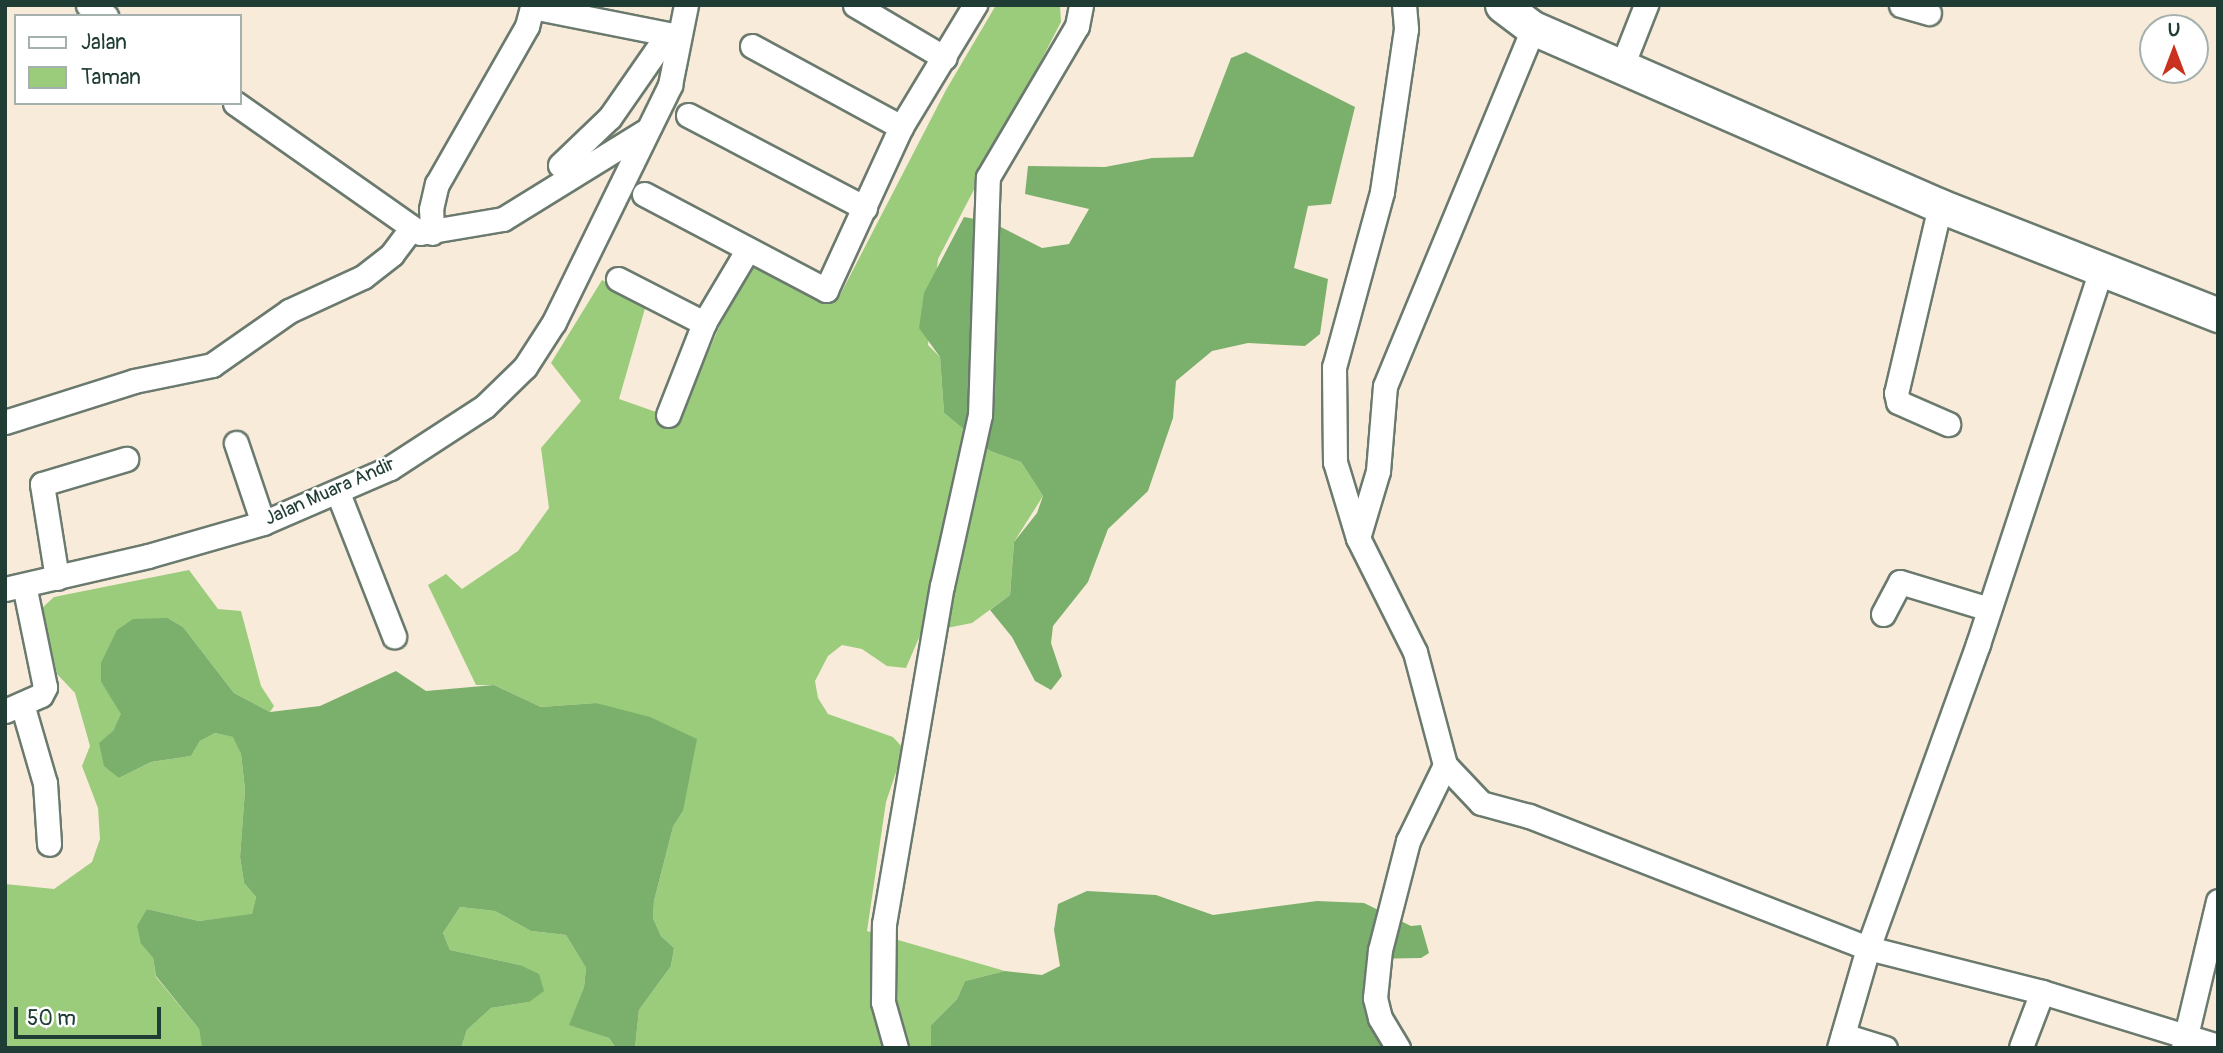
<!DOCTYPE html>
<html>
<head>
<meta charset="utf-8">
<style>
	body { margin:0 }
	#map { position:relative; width:2223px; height:1053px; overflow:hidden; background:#f9ebda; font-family:Pangolin,sans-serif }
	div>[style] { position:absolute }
	.green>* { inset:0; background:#9acc7c }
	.forest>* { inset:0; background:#7bb06c }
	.roads { filter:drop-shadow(2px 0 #6b7a6e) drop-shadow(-2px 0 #6b7a6e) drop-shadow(0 2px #6b7a6e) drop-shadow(0 -2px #6b7a6e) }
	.minor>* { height:23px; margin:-11.5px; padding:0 11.5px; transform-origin:11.5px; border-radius:11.5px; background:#fff }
	.secondary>* { height:33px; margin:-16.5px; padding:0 16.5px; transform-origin:16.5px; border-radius:16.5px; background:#fff }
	span { translate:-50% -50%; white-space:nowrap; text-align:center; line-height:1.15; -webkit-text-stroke:5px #fff; paint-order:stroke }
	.street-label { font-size:19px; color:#1f3d34 }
	.frame { position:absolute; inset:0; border:7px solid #1f3d34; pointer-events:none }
	.legend { position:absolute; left:14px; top:14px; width:228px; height:91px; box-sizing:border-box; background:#fff; border:2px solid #a5b1ae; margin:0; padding:9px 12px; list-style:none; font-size:21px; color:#1f3d34 }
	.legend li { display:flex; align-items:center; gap:14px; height:35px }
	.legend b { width:35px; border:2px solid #a5b1ae }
	.north { position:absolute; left:2139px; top:14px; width:70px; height:70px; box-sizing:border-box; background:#fff; border:2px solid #a5b1ae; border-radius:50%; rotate:0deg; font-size:19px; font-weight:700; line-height:28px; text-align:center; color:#1f3d34 }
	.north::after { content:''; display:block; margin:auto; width:24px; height:32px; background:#c8321e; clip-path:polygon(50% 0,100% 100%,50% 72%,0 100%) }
	.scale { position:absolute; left:14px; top:1007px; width:147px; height:32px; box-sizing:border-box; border:4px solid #1f3d34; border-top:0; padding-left:9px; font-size:21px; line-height:24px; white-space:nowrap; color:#1f3d34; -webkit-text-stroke:5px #fff; paint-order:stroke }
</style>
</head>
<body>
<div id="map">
	<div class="green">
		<i style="clip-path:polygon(996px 5px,1060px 5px,1061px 22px,938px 259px,928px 345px,940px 357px,944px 413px,990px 451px,1021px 462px,1043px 496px,1014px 542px,1010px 595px,972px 623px,921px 633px,906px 668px,887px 666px,862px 649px,842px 645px,828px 656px,815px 681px,818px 698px,828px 714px,893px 737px,904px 749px,886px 802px,867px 931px,1005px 971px,965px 981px,957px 999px,931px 1025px,931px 1048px,635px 1048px,639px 1010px,671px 966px,674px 948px,661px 936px,653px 918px,654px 901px,673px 827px,683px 811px,597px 703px,541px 707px,494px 685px,476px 685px,428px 585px,446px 574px,462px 589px,518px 551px,549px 508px,541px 448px,581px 401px,551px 363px,602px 280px,646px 305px,619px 399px,679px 420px,720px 325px,754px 265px,838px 299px,946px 90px)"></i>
		<i style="clip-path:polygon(189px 570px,218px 609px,241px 611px,261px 686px,274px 706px,270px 712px,234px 693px,183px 627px,168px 618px,101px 682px,122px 714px,113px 731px,119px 778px,151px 762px,191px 756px,200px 741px,215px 733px,234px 737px,241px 754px,245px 790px,240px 857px,244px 883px,256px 897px,252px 915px,199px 921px,147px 909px,141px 944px,153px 958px,156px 977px,199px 1029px,203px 1048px,5px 1048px,5px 884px,54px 889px,92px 862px,100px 839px,98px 808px,82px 766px,90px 746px,75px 693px,57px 674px,42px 608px,54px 597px)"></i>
		<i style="clip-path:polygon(460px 907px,495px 911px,531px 931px,566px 935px,586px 968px,584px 987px,570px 1024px,609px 1038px,616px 1048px,461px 1048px,467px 1030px,491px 1008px,529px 1002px,520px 965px,450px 950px,443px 933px)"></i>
	</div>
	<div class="forest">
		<i style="clip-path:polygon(1246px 52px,1355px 107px,1331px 204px,1308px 206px,1294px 268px,1328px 279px,1320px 334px,1305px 346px,1248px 343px,1212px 351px,1176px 381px,1173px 418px,1148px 491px,1108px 529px,1088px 582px,1053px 626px,1051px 643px,1062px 676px,1051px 690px,1035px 681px,1012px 637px,990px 610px,1010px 595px,1014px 542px,1037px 513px,1043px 496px,1021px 462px,990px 451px,944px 413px,940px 357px,919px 328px,924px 293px,964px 217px,991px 222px,1042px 248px,1069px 244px,1089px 209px,1025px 194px,1028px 166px,1105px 167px,1152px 158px,1193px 157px,1231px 58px)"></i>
		<i style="clip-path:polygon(168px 618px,183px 627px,234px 693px,270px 712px,320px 706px,396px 671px,426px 691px,494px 685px,541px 707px,596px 703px,650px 717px,697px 739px,683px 811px,673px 827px,654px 901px,653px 918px,661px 936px,674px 948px,671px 966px,639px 1010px,635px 1048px,616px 1048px,609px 1038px,569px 1025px,584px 987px,586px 968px,566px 935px,531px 931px,495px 911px,460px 907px,443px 933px,450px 950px,520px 965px,539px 974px,544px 991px,529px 1002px,491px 1008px,467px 1030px,461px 1048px,202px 1047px,199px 1029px,156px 976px,153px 958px,141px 944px,137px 926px,147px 909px,199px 921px,252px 914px,256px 897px,244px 883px,240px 857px,245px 790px,241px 754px,233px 737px,215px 733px,200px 741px,191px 756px,151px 762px,119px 778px,104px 766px,99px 743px,113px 731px,121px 714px,101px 682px,101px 663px,117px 630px,133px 619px)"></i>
		<i style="clip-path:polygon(1087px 891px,1156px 895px,1213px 915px,1317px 901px,1364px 903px,1411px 926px,1421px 925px,1429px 953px,1421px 958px,1367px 959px,1367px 1002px,1388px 1048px,931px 1048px,931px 1025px,957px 999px,965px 981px,1005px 971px,1042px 975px,1060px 966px,1054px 930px,1058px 904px)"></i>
	</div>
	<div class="roads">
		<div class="minor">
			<i style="left:88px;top:5px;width:21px;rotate:31deg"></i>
			<i style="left:855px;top:5px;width:104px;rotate:30.5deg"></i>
			<i style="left:1404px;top:5px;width:24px;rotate:85deg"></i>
			<i style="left:1406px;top:29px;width:165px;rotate:98.4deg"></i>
			<i style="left:1382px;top:192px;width:181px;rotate:105.3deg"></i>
			<i style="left:1334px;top:367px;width:95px;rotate:89.4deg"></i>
			<i style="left:1335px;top:462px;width:79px;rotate:73.2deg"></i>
			<i style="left:1358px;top:538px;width:127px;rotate:63.4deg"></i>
			<i style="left:1415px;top:652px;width:117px;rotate:75.1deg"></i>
			<i style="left:1445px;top:765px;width:52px;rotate:46.5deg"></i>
			<i style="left:1481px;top:803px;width:50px;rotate:15.2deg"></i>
			<i style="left:1529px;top:816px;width:364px;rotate:21.3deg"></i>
			<i style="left:1868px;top:948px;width:179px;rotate:14.2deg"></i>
			<i style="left:2042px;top:992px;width:184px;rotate:17.1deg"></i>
			<i style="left:1901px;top:5px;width:29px;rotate:16deg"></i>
			<i style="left:752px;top:46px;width:170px;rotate:28.5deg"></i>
			<i style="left:1622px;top:66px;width:66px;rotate:-68.5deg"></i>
			<i style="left:235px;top:103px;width:226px;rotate:35.1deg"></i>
			<i style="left:420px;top:233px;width:84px;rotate:-9.6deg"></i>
			<i style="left:503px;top:219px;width:166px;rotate:-31.7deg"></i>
			<i style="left:688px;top:115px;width:200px;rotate:27.7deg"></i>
			<i style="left:560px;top:165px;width:69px;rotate:-43.8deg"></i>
			<i style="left:610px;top:117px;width:100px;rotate:-55.2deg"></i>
			<i style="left:644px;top:194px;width:206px;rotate:27.8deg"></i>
			<i style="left:826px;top:290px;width:179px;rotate:-65.3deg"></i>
			<i style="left:901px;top:127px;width:143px;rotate:-58.8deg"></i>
			<i style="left:1940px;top:206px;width:192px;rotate:103.2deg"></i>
			<i style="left:1896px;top:393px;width:9px;rotate:77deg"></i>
			<i style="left:1898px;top:402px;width:55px;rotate:23.7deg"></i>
			<i style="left:432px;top:233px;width:24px;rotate:-92deg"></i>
			<i style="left:431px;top:209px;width:26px;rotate:-77deg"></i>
			<i style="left:437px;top:184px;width:182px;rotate:-60.3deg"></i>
			<i style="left:527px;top:26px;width:20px;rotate:-75deg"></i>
			<i style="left:532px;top:7px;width:149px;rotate:11.2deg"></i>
			<i style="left:618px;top:279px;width:97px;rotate:27.1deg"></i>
			<i style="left:668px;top:415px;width:99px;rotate:-68.6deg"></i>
			<i style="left:704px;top:323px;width:86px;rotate:-59.3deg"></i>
			<i style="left:5px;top:422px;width:135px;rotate:-17.6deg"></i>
			<i style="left:134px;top:381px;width:80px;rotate:-11.6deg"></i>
			<i style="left:212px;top:365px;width:94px;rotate:-35deg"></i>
			<i style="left:289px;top:311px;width:81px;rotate:-24.7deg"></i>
			<i style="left:363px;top:277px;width:37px;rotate:-38deg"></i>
			<i style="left:392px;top:254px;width:30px;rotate:-53deg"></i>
			<i style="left:236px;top:443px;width:84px;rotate:71.4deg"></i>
			<i style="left:338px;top:493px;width:154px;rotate:68.6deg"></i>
			<i style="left:1358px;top:538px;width:70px;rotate:-73.4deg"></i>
			<i style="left:1378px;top:471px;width:85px;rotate:-85.3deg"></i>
			<i style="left:1385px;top:386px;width:387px;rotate:-67.5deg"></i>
			<i style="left:57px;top:578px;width:95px;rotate:-99.1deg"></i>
			<i style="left:42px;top:484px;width:88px;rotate:-16.6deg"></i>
			<i style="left:5px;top:589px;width:147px;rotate:-13deg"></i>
			<i style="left:148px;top:556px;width:120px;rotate:-16deg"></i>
			<i style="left:263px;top:523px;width:138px;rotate:-23.4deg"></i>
			<i style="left:390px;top:468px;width:113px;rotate:-33.1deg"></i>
			<i style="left:485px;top:406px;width:56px;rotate:-44.3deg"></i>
			<i style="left:525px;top:367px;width:54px;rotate:-57.2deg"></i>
			<i style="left:554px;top:322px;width:264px;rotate:-63.9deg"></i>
			<i style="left:670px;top:85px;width:82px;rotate:-78.7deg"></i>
			<i style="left:1883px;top:614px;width:36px;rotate:-62deg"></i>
			<i style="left:1900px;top:582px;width:93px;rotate:16.9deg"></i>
			<i style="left:22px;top:704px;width:82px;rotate:73.8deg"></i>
			<i style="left:45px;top:783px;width:61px;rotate:86.2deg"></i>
			<i style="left:5px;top:711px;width:39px;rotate:-24deg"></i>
			<i style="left:41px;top:695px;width:9px;rotate:-63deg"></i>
			<i style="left:45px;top:687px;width:104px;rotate:-101.6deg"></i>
			<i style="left:1843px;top:1035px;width:44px;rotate:17.2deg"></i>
			<i style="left:2021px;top:1047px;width:59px;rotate:-69.1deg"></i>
			<i style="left:896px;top:1048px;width:48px;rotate:-105.8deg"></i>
			<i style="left:883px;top:1002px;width:78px;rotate:-89.3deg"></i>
			<i style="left:884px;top:924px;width:343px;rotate:-80.3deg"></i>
			<i style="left:942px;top:586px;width:175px;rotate:-77.5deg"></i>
			<i style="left:980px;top:415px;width:238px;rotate:-88.1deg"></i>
			<i style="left:988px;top:177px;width:175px;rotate:-59.5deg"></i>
			<i style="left:1077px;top:26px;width:21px;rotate:-79deg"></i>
			<i style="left:1398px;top:1048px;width:35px;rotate:-121deg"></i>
			<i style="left:1380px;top:1018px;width:21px;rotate:-104deg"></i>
			<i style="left:1375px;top:998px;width:48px;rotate:-84.1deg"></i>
			<i style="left:1380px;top:950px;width:113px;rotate:-75.6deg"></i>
			<i style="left:1408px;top:841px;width:85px;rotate:-64deg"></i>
			<i style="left:1839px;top:1048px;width:104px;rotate:-73.8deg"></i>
			<i style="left:1868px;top:948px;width:323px;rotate:-70.1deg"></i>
			<i style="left:1978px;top:644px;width:395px;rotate:-71.8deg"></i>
			<i style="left:2183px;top:1048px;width:151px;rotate:-76.6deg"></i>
		</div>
		<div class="secondary">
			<i style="left:1502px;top:5px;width:39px;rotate:37deg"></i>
			<i style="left:1533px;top:28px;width:444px;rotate:23.6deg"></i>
			<i style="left:1940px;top:206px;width:299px;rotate:21.4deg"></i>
		</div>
	</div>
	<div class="street-label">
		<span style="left:330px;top:492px;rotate:-24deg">Jalan Muara Andir</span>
	</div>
	<div class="frame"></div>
	<ul class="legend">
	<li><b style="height:9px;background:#fff"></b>Jalan</li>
	<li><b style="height:19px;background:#9acc7c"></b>Taman</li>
	</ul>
	<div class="north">U</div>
	<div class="scale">50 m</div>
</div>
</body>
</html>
